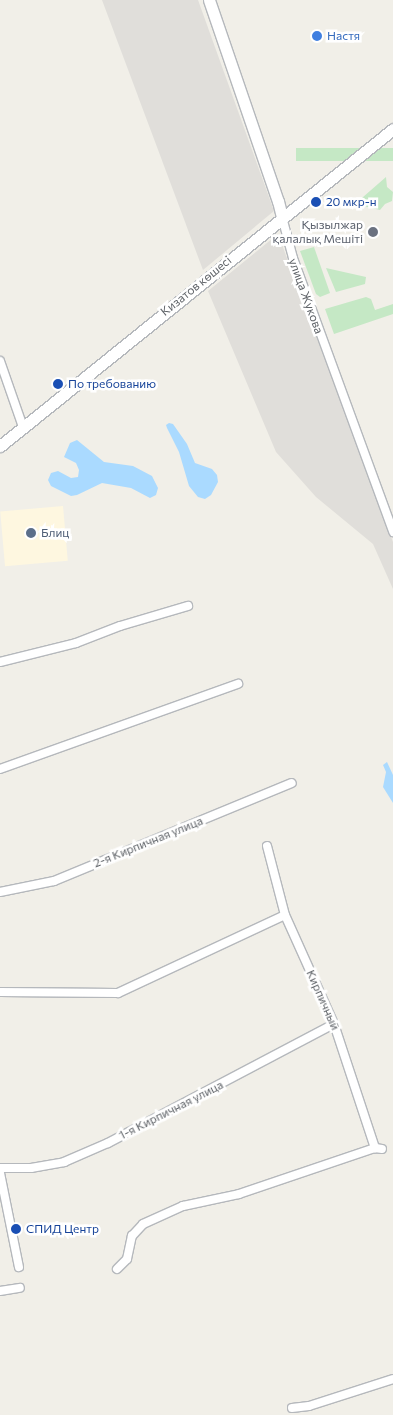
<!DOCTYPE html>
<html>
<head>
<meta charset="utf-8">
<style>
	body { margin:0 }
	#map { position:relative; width:393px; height:1415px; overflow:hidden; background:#f1efe8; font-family:Commissioner,sans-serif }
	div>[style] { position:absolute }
	.commercial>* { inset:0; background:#fef7e0; transform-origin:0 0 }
	.industrial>* { inset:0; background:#e0deda }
	.green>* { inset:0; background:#c5e8c5; transform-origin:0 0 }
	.water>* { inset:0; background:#aadaff }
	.roads { filter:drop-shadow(1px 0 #b5b8bc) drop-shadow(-1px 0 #b5b8bc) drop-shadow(0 1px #b5b8bc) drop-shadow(0 -1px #b5b8bc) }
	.minor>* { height:8px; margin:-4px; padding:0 4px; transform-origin:4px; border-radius:4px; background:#fff }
	.secondary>* { height:11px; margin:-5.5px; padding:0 5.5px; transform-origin:5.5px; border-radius:5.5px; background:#fff }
	.dots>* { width:14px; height:14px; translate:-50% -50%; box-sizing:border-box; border:2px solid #fff; border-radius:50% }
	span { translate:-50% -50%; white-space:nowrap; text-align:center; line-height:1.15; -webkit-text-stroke:5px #fff; paint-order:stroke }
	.shop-label { font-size:12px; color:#366cbe }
	.left { translate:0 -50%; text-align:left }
	.transit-label { font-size:12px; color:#164399 }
	.worship-label { font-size:12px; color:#5b616d }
	.right { translate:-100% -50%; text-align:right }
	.street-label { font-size:12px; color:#5f6368 }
	.service-label { font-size:12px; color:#4e5e75 }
</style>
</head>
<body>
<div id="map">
	<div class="commercial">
		<i style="left:63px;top:506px;width:55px;height:63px;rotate:85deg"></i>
	</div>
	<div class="industrial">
		<i style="clip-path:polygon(102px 0,198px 0,274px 211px,203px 270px)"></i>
		<i style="clip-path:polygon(278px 234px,393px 542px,393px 589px,373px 544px,316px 497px,276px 452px,208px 291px)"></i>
	</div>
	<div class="green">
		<i style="left:393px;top:148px;width:13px;height:97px;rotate:90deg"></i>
		<i style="clip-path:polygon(386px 177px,387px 187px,393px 192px,392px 201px,385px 204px,380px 210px,355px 204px)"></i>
		<i style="clip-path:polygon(314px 247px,330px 293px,320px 297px,316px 294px,300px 251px)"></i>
		<i style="clip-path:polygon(326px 268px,366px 277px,365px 284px,336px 292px)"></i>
		<i style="clip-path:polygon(366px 297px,371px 299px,375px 310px,393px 304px,393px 314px,334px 334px,325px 309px)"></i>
	</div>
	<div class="water">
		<i style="clip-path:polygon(169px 423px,173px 424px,187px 444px,195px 463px,212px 469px,217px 475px,218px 482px,211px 495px,205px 499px,198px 497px,189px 486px,179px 452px,167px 428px,166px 425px)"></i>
		<i style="clip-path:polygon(77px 440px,104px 462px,133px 466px,152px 476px,158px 488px,156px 495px,150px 498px,131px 488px,102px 483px,77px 495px,71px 496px,51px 486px,48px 480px,51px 473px,58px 471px,71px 478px,78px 477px,79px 470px,76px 463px,64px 457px,70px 443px)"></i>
		<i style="clip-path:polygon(387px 762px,393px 775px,393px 803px,383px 787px,386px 772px,383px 765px)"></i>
	</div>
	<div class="roads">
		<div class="minor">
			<i style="left:282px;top:217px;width:42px;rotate:75deg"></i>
			<i style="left:293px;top:258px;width:292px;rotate:69.9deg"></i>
			<i style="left:0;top:361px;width:70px;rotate:70.8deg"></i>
			<i style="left:0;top:662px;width:78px;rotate:-14deg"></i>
			<i style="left:76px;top:643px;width:47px;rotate:-21.1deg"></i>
			<i style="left:120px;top:626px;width:71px;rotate:-16.4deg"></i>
			<i style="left:0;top:769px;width:253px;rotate:-19.7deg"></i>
			<i style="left:267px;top:846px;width:71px;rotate:75.4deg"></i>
			<i style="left:285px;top:915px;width:120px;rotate:65.8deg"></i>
			<i style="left:334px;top:1024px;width:131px;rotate:71.7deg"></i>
			<i style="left:375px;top:1148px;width:7px;rotate:8deg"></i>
			<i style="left:0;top:892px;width:55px;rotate:-11.5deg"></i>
			<i style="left:54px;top:881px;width:257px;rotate:-22.4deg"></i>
			<i style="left:0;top:992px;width:118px;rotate:0.5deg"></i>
			<i style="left:118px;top:993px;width:184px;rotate:-25deg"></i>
			<i style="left:0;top:1168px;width:31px"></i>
			<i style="left:31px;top:1168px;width:34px;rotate:-10deg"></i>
			<i style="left:64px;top:1162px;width:48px;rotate:-23.4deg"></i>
			<i style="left:108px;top:1143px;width:255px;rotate:-27.8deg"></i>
			<i style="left:0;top:1173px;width:96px;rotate:78.6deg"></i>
			<i style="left:117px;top:1269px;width:14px;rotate:-45deg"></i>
			<i style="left:127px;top:1259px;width:24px;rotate:-78deg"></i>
			<i style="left:132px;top:1236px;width:16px;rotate:-47deg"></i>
			<i style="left:143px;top:1224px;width:44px;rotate:-24.2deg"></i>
			<i style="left:183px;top:1206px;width:57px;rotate:-12.1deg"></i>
			<i style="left:239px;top:1194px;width:144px;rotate:-18.7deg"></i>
			<i style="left:0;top:1291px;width:20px;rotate:-9deg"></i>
			<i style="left:292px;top:1408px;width:17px;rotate:-7deg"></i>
			<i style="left:309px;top:1406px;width:88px;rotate:-17.8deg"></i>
		</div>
		<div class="secondary">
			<i style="left:209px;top:0;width:213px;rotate:71.1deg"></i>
			<i style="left:278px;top:201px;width:16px;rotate:76deg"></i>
			<i style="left:0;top:446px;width:505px;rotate:-38.89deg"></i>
		</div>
	</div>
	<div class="dots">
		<i style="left:317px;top:36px;background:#3f7fe0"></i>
		<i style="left:316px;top:202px;background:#1a4fb4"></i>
		<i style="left:373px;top:232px;background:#6b7280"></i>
		<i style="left:58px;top:384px;background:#1a4fb4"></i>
		<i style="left:31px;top:533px;background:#5c6f8a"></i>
		<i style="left:16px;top:1229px;background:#1a4fb4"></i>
	</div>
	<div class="shop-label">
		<span class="left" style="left:327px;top:36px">Настя</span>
	</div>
	<div class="transit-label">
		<span class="left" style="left:326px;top:202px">20 мкр-н</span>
		<span class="left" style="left:68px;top:384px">По требованию</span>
		<span class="left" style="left:26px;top:1229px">СПИД Центр</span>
	</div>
	<div class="worship-label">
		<span class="right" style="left:363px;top:232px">Қызылжар<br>қалалық Мешіті</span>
	</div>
	<div class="street-label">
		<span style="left:196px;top:286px;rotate:-39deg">Кизатов көшесі</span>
		<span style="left:306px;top:296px;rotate:70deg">улица Жукова</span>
		<span style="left:148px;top:842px;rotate:-22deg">2-я Кирпичная улица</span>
		<span style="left:323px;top:1000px;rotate:66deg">Кирпичный</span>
		<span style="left:171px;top:1110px;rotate:-27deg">1-я Кирпичная улица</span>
	</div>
	<div class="service-label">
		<span class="left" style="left:41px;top:533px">Блиц</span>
	</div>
</div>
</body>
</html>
